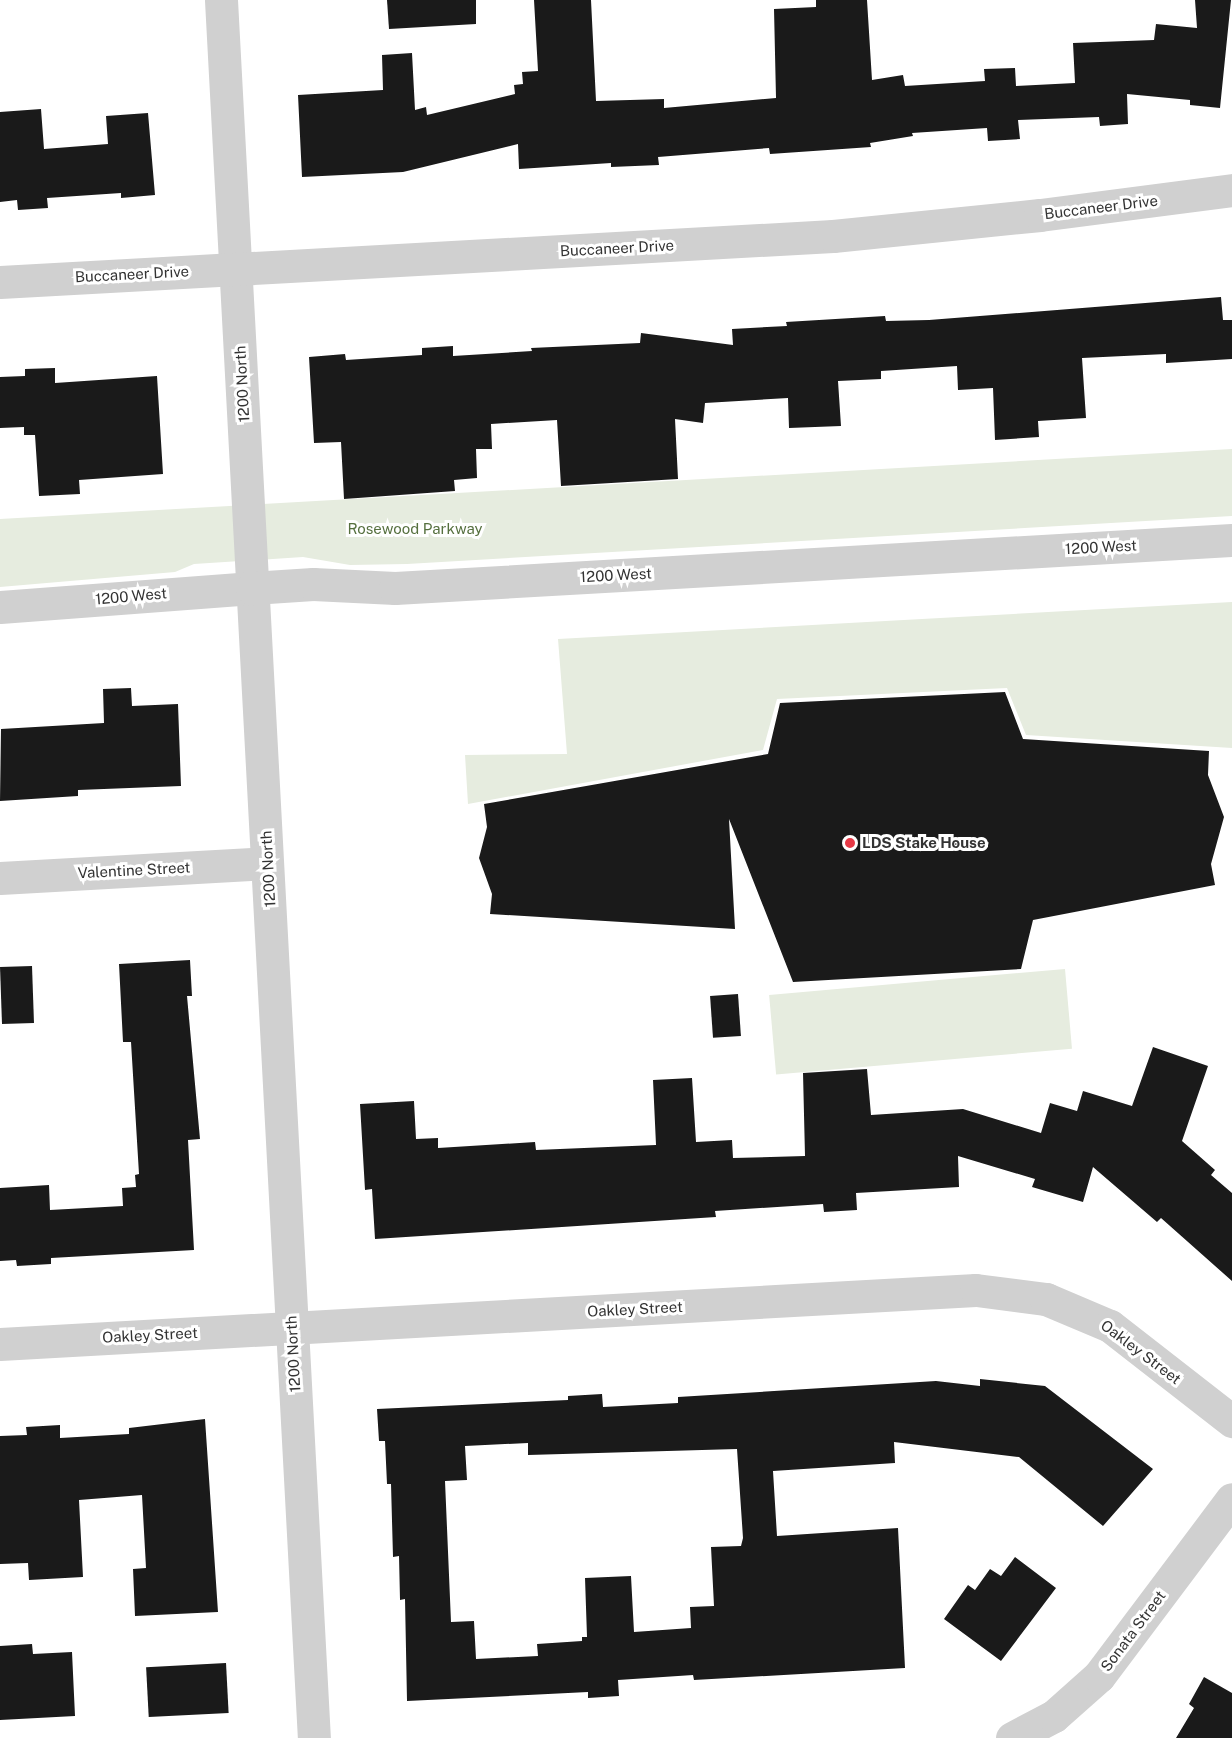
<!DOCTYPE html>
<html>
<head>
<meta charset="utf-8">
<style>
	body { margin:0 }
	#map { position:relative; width:1232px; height:1738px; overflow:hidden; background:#fff; font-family:"Public Sans",sans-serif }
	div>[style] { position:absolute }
	.green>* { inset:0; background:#e6ecdf; transform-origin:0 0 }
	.building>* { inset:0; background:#1a1a1a; transform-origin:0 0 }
	.street>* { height:33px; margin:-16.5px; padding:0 16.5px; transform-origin:16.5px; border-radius:16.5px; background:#d0d0d0 }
	.dots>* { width:16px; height:16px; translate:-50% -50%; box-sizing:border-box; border:3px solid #fff; border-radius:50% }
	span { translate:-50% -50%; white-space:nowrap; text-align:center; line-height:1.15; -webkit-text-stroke:6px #fff; paint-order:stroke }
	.street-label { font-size:15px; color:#333 }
	.park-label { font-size:15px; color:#56703f }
	.poi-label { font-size:15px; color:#333; font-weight:700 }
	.left { translate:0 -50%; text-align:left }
</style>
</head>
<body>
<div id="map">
	<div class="green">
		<i style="clip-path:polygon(1232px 449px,1232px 516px,407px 564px,350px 565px,303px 557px,194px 564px,175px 572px,0 587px,0 519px)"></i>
		<i style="clip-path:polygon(1232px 602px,1232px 748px,1026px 735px,1007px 688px,777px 699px,763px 750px,468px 804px,465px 755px,567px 754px,558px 639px)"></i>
		<i style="left:1065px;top:969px;width:80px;height:297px;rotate:85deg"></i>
	</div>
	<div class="building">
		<i style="clip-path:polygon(387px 0,476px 0,476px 24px,389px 29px)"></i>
		<i style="clip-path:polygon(534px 0,591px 0,596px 101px,664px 99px,664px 108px,776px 98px,774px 9px,816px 7px,816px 0,867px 0,872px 80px,903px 75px,905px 86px,985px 81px,984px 69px,1015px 68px,1016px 86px,1075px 83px,1073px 43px,1154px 40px,1156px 24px,1197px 28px,1195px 0,1231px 0,1220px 108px,1190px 105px,1190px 100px,1127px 94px,1128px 124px,1100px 126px,1099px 117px,1018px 120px,1020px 139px,988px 141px,987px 128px,912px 133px,913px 136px,870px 143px,871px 147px,770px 154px,769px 148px,658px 157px,659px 165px,611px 167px,611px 163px,519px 169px,518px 144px,403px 172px,302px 177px,298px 95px,383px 90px,382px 55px,412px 53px,415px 110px,426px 107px,427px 115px,515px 94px,514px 85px,523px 84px,522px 72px,538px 71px)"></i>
		<i style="clip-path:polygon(41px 109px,44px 149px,108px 144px,106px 116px,148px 113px,155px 195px,121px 198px,121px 193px,47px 198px,48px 208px,18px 210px,17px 200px,0 202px,0 112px)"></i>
		<i style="clip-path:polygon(1221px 297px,1223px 320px,1232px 320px,1232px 359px,1166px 363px,1166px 354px,1082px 358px,1086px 418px,1038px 421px,1039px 437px,995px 440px,993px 388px,958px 390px,957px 366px,881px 371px,881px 379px,838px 381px,841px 426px,789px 428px,788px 398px,705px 403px,703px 423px,675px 419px,678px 479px,561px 486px,557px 420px,491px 424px,492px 449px,476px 449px,477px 478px,454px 480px,455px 491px,344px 499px,341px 442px,314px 443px,309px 357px,345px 354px,346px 360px,422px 355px,422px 348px,453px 346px,453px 356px,532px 351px,531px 348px,640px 343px,641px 333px,733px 345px,732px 329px,787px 326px,786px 322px,885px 316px,886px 321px,929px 320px)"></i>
		<i style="clip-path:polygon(55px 368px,55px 383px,157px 376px,163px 474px,79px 480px,80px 494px,39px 496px,35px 435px,24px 435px,24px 427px,0 428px,0 377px,25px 376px,25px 369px)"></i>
		<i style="clip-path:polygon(131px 688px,132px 706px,178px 704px,181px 786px,78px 790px,78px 796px,0 801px,1px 729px,104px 723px,103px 689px)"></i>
		<i style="clip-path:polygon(1005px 692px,1023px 739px,1209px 751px,1208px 775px,1224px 817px,1211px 864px,1215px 885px,1033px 920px,1021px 969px,793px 982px,729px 819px,735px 929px,490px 914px,492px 894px,479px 858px,487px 827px,484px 804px,768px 754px,780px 703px)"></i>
		<i style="clip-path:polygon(190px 960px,192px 996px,187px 996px,200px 1139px,188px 1140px,194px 1250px,51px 1258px,51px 1264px,17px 1266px,16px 1260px,0 1261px,0 1188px,49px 1185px,50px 1210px,123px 1206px,122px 1188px,136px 1187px,135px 1175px,139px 1174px,131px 1042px,123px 1042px,119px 964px)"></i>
		<i style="left:32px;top:966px;width:57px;height:32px;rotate:88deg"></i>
		<i style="left:738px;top:994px;width:42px;height:28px;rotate:86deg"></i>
		<i style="clip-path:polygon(1153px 1047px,1208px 1066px,1182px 1141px,1215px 1170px,1211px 1175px,1232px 1193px,1232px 1281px,1161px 1218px,1157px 1222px,1093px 1167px,1083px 1202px,1032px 1187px,1035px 1179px,958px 1156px,959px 1187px,856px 1193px,857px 1210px,824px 1212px,823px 1204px,715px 1211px,716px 1217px,375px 1239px,372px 1189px,365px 1190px,360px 1104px,414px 1101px,416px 1139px,438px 1138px,438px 1148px,535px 1142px,536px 1150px,656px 1145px,653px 1080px,692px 1078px,696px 1142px,732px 1140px,733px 1158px,805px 1156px,803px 1073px,867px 1069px,871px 1115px,963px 1109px,1041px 1133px,1050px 1103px,1077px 1111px,1083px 1091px,1132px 1106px)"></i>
		<i style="clip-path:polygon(evenodd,980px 1379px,1045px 1386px,1153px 1469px,1103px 1526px,1019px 1457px,894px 1442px,895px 1463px,773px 1471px,777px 1536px,898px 1528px,905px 1668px,694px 1680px,693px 1675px,618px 1680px,619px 1696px,588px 1698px,588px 1692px,407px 1701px,405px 1599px,400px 1600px,399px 1556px,393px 1557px,391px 1484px,387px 1484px,385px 1441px,379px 1441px,377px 1409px,568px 1400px,568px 1396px,602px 1394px,603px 1407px,678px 1403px,678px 1397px,936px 1381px,980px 1386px,980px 1379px,528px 1443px,528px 1455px,737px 1449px,743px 1538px,741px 1546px,711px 1547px,714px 1606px,690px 1607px,691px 1628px,634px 1632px,631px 1576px,585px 1578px,587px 1637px,582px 1637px,582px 1641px,537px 1644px,538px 1656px,476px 1659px,474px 1621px,451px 1622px,445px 1481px,467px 1480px,465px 1446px,528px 1443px)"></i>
		<i style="clip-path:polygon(205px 1419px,218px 1612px,135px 1616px,133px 1569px,146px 1568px,142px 1495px,79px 1500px,83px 1577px,29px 1580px,28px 1563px,0 1564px,0 1436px,27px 1435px,26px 1427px,60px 1425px,60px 1438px,129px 1434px,129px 1428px)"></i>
		<i style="clip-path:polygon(1015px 1557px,1056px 1588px,1001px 1661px,944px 1619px,968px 1585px,975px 1590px,990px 1569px,1001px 1576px)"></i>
		<i style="clip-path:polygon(32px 1644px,33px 1654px,72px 1652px,75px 1716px,0 1720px,0 1646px)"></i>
		<i style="left:226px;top:1663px;width:50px;height:80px;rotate:87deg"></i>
		<i style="clip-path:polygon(1204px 1677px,1232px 1693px,1232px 1738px,1176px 1738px,1194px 1708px,1189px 1704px)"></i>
	</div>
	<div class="street">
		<i style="left:221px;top:0;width:1740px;rotate:86.94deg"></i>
		<i style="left:0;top:282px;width:834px;rotate:-3.16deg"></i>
		<i style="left:833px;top:236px;width:208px;rotate:-5.8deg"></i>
		<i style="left:1040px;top:215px;width:194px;rotate:-7.4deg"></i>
		<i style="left:0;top:607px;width:253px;rotate:-4.3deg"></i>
		<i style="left:252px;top:588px;width:61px;rotate:-3.8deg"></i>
		<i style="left:313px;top:584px;width:82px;rotate:2.8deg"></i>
		<i style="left:395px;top:588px;width:838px;rotate:-3.28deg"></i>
		<i style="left:0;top:878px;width:267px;rotate:-3.2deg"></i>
		<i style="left:0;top:1344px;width:977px;rotate:-3.17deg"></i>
		<i style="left:976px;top:1290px;width:71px;rotate:7.3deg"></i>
		<i style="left:1046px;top:1299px;width:69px;rotate:22.9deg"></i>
		<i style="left:1110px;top:1326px;width:155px;rotate:37.9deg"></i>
		<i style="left:1012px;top:1738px;width:47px;rotate:-27.6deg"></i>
		<i style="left:1054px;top:1716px;width:60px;rotate:-41.6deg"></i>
		<i style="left:1099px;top:1676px;width:221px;rotate:-53.1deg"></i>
	</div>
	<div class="dots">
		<i style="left:850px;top:843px;background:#e63946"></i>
	</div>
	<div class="street-label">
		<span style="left:1101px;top:207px;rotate:-7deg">Buccaneer Drive</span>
		<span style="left:617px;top:248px;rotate:-3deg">Buccaneer Drive</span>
		<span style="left:132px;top:274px;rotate:-3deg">Buccaneer Drive</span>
		<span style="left:242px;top:384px;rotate:-93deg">1200 North</span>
		<span style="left:1101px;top:547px;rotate:-3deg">1200 West</span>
		<span style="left:616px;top:575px;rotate:-3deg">1200 West</span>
		<span style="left:131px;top:596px;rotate:-5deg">1200 West</span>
		<span style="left:268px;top:869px;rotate:-93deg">1200 North</span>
		<span style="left:134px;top:870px;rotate:-3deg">Valentine Street</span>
		<span style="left:635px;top:1309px;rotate:-3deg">Oakley Street</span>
		<span style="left:150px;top:1335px;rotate:-3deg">Oakley Street</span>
		<span style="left:1141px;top:1352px;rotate:37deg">Oakley Street</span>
		<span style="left:293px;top:1354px;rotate:-93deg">1200 North</span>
		<span style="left:1133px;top:1631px;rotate:-53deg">Sonata Street</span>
	</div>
	<div class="park-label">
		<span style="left:415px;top:529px">Rosewood Parkway</span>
	</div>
	<div class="poi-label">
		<span class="left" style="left:862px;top:843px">LDS Stake House</span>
	</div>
</div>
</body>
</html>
